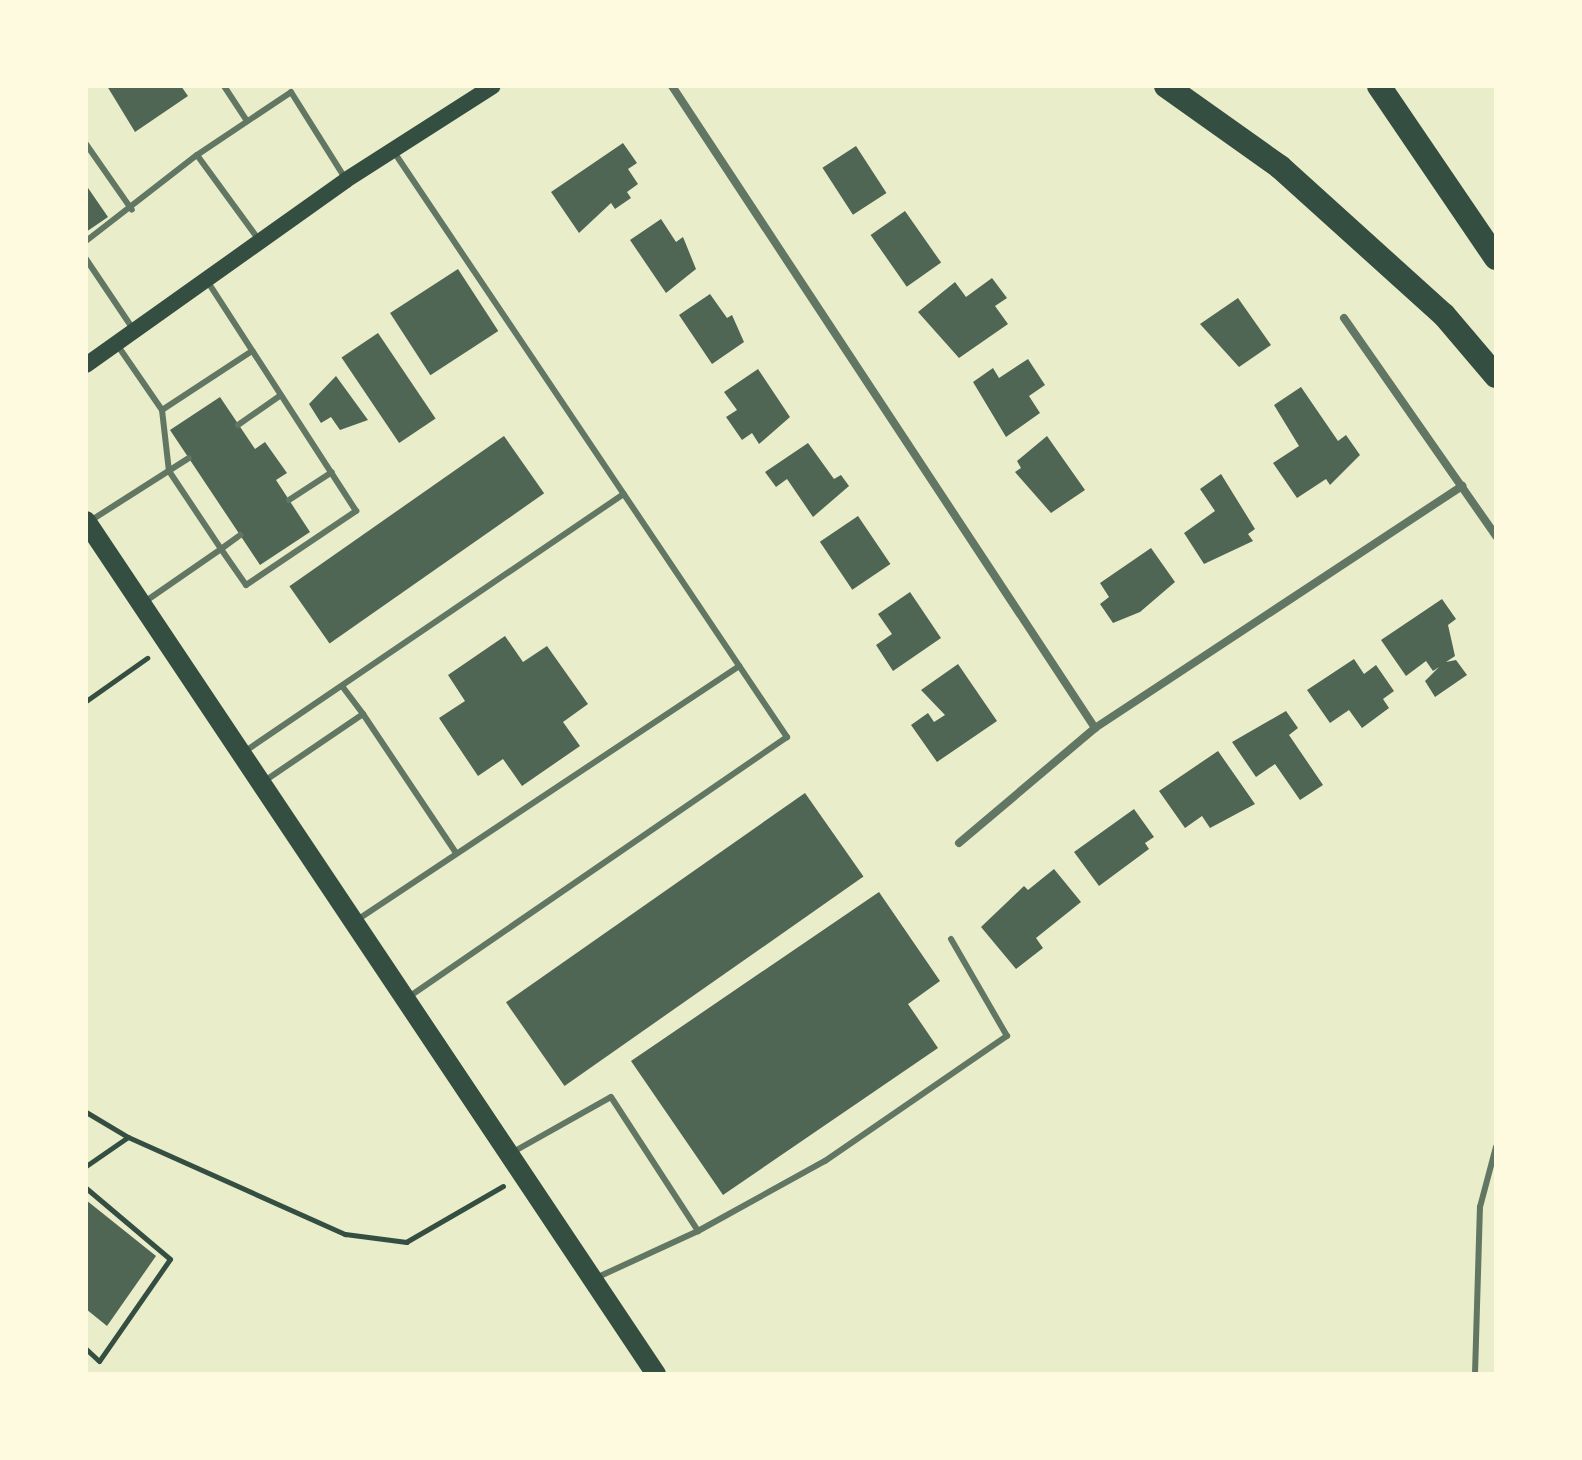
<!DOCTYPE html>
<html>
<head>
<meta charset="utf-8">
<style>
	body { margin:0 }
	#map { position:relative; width:1582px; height:1460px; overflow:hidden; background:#e9edc9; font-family:"Source Sans 3",sans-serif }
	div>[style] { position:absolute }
	.building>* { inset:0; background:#4f6655; transform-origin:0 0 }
	.path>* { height:5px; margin:-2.5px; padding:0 2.5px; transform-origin:2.5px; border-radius:2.5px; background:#344e41 }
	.service>* { height:6px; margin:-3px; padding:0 3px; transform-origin:3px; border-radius:3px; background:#617663 }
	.minor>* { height:8px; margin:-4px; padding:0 4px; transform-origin:4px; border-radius:4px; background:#617663 }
	.secondary>* { height:16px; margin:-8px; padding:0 8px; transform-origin:8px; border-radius:8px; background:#344e41 }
	.primary>* { height:20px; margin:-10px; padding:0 10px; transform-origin:10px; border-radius:10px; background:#344e41 }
	.motorway>* { height:24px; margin:-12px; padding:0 12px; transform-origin:12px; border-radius:12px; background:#344e41 }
	span { translate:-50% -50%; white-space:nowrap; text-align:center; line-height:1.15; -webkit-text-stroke:7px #fefae0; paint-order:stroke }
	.frame { position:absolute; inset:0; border:88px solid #fefae0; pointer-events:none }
</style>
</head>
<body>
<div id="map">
	<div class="building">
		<i style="clip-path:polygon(107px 86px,181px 86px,188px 96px,135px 132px)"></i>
		<i style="clip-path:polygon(623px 143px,637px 163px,628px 169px,638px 184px,627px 192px,631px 198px,615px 209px,611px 203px,579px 233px,551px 192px)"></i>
		<i style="left:856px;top:146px;width:56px;height:40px;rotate:57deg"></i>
		<i style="clip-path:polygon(86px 185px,108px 217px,86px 232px)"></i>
		<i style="left:905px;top:211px;width:63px;height:42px;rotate:55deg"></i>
		<i style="clip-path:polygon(661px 219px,676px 242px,683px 237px,696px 269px,666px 293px,630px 240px)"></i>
		<i style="left:458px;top:269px;width:74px;height:81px;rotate:57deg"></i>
		<i style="clip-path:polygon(992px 278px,1007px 298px,995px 306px,1008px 324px,959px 358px,918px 312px,955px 282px,966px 297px)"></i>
		<i style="clip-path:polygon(710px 294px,727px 318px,732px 315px,744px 342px,712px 364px,679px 315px)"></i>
		<i style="clip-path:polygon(1238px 298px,1271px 345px,1239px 367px,1200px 324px)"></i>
		<i style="left:378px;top:333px;width:103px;height:44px;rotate:56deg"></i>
		<i style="clip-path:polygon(1028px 359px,1045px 385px,1029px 396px,1040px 413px,1006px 437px,973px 382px,993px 368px,999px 378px)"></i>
		<i style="clip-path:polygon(758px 369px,790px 417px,759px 444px,752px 433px,742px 440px,726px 417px,737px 410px,724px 392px)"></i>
		<i style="clip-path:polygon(336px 376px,368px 420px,340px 430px,331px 417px,321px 423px,309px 404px)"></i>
		<i style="clip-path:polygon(1301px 387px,1338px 441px,1346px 435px,1360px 455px,1330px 485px,1326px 479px,1297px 498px,1273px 463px,1299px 446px,1274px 405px)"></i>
		<i style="clip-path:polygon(220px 397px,255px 449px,265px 442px,287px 473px,276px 480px,310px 532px,260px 565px,170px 430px)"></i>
		<i style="left:504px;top:436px;width:70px;height:262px;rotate:55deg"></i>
		<i style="clip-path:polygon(1047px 436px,1085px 490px,1051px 513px,1015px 472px,1021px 468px,1017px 461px)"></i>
		<i style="clip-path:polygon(808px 443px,834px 479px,841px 475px,849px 486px,813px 517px,787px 479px,776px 487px,765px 472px)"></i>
		<i style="clip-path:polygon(1221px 474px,1255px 529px,1248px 534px,1253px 541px,1204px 564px,1184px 533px,1215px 511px,1200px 489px)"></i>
		<i style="left:858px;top:516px;width:58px;height:46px;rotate:56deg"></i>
		<i style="clip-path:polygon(1151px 548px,1175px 582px,1140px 612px,1113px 623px,1100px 604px,1109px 597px,1100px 583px)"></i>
		<i style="clip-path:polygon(910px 592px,941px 638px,893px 671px,876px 645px,892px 634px,878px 614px)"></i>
		<i style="clip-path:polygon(1442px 599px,1456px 619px,1448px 625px,1455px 656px,1446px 662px,1456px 660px,1467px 675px,1435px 697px,1425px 681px,1439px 667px,1433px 671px,1426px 661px,1406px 676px,1381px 640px)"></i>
		<i style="clip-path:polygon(505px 636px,523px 662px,547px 646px,588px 704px,563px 722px,580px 746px,522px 786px,503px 759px,478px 776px,439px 718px,465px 701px,448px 675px)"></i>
		<i style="clip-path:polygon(1354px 659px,1364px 674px,1376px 665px,1394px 691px,1383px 699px,1389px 708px,1362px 728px,1349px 710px,1330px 723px,1307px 690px)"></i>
		<i style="clip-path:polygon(958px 664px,997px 721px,937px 762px,911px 725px,928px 713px,934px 722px,945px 715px,921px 690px)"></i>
		<i style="clip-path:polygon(1286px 711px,1298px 728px,1289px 735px,1323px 785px,1300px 800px,1275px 764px,1256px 777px,1232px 742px)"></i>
		<i style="clip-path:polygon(1218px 751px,1255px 804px,1210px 828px,1202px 816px,1185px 828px,1159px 791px)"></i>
		<i style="left:805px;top:793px;width:102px;height:365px;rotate:55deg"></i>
		<i style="clip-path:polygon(1134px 809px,1154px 837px,1145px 843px,1149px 849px,1099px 886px,1074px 852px)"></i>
		<i style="clip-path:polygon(1054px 869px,1081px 902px,1036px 938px,1043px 948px,1016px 969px,981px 927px,1024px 886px,1028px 890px)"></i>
		<i style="clip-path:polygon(879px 892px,940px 981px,908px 1004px,938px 1048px,723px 1195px,631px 1061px)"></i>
		<i style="clip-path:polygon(86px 1200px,156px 1256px,107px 1326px,86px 1309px)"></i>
	</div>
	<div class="path">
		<i style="left:86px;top:701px;width:75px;rotate:-35.2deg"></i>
		<i style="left:86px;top:1112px;width:49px;rotate:30.8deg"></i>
		<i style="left:86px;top:1166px;width:51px;rotate:-34.6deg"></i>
		<i style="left:128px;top:1137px;width:238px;rotate:24.1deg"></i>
		<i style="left:345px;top:1234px;width:62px;rotate:7.5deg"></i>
		<i style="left:406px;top:1242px;width:112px;rotate:-30deg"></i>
		<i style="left:86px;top:1188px;width:110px;rotate:40.2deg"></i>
		<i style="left:170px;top:1259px;width:124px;rotate:124.8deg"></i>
		<i style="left:99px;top:1361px;width:18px;rotate:-137deg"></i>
	</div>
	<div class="service">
		<i style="left:224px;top:86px;width:42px;rotate:56.7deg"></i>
		<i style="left:86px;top:144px;width:80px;rotate:55.1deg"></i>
		<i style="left:394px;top:152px;width:705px;rotate:56.11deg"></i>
		<i style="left:787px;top:737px;width:460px;rotate:145.5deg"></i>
		<i style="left:259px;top:240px;width:105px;rotate:-126.1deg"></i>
		<i style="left:197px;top:155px;width:113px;rotate:-33.8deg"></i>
		<i style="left:291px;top:92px;width:102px;rotate:57.9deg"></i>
		<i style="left:86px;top:241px;width:140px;rotate:-37.8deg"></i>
		<i style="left:86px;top:259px;width:84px;rotate:56.1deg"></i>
		<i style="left:118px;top:346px;width:78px;rotate:55.5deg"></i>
		<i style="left:162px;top:410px;width:108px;rotate:-33.2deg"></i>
		<i style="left:162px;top:410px;width:61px;rotate:83.5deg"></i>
		<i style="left:169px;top:471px;width:94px;rotate:56.3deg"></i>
		<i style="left:221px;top:549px;width:24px;rotate:-36deg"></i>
		<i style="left:238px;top:425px;width:52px;rotate:-34.9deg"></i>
		<i style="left:289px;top:500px;width:51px;rotate:-33.1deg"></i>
		<i style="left:90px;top:521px;width:117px;rotate:-32.5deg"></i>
		<i style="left:143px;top:603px;width:95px;rotate:-34.7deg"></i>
		<i style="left:221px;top:549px;width:44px;rotate:55.2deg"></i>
		<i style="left:246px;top:585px;width:133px;rotate:-33.9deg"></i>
		<i style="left:356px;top:511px;width:274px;rotate:-122.9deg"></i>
		<i style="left:342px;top:686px;width:35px;rotate:53deg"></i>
		<i style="left:244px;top:752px;width:459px;rotate:-34.2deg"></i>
		<i style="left:263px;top:782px;width:121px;rotate:-34.2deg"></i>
		<i style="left:363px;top:714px;width:167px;rotate:56.2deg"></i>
		<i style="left:357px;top:920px;width:459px;rotate:-33.6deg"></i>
		<i style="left:513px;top:1152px;width:112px;rotate:-29.3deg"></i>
		<i style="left:611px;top:1097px;width:160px;rotate:57deg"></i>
		<i style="left:698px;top:1231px;width:112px;rotate:155.3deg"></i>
		<i style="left:698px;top:1231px;width:145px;rotate:-28.9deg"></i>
		<i style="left:825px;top:1161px;width:221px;rotate:-34.5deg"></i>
		<i style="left:1007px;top:1036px;width:112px;rotate:-120deg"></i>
		<i style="left:1475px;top:1374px;width:167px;rotate:-88.3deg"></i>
		<i style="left:1480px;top:1207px;width:62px;rotate:-75.1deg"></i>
	</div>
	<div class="minor">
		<i style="left:672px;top:86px;width:769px;rotate:56.62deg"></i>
		<i style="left:1344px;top:318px;width:266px;rotate:55.1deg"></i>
		<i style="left:959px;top:843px;width:178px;rotate:-40.2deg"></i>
		<i style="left:1095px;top:728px;width:440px;rotate:-33.4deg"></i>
	</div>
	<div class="secondary">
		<i style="left:86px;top:365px;width:319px;rotate:-35.4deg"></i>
		<i style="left:346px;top:180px;width:174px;rotate:-32.6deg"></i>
	</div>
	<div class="primary">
		<i style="left:86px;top:521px;width:1026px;rotate:56.25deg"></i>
	</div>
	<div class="motorway">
		<i style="left:1166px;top:86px;width:140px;rotate:35.4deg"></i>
		<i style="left:1280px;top:167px;width:221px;rotate:42.1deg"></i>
		<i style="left:1444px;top:315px;width:80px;rotate:49.6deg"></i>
		<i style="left:1379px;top:86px;width:208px;rotate:55.8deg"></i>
	</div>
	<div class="frame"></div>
</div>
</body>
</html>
